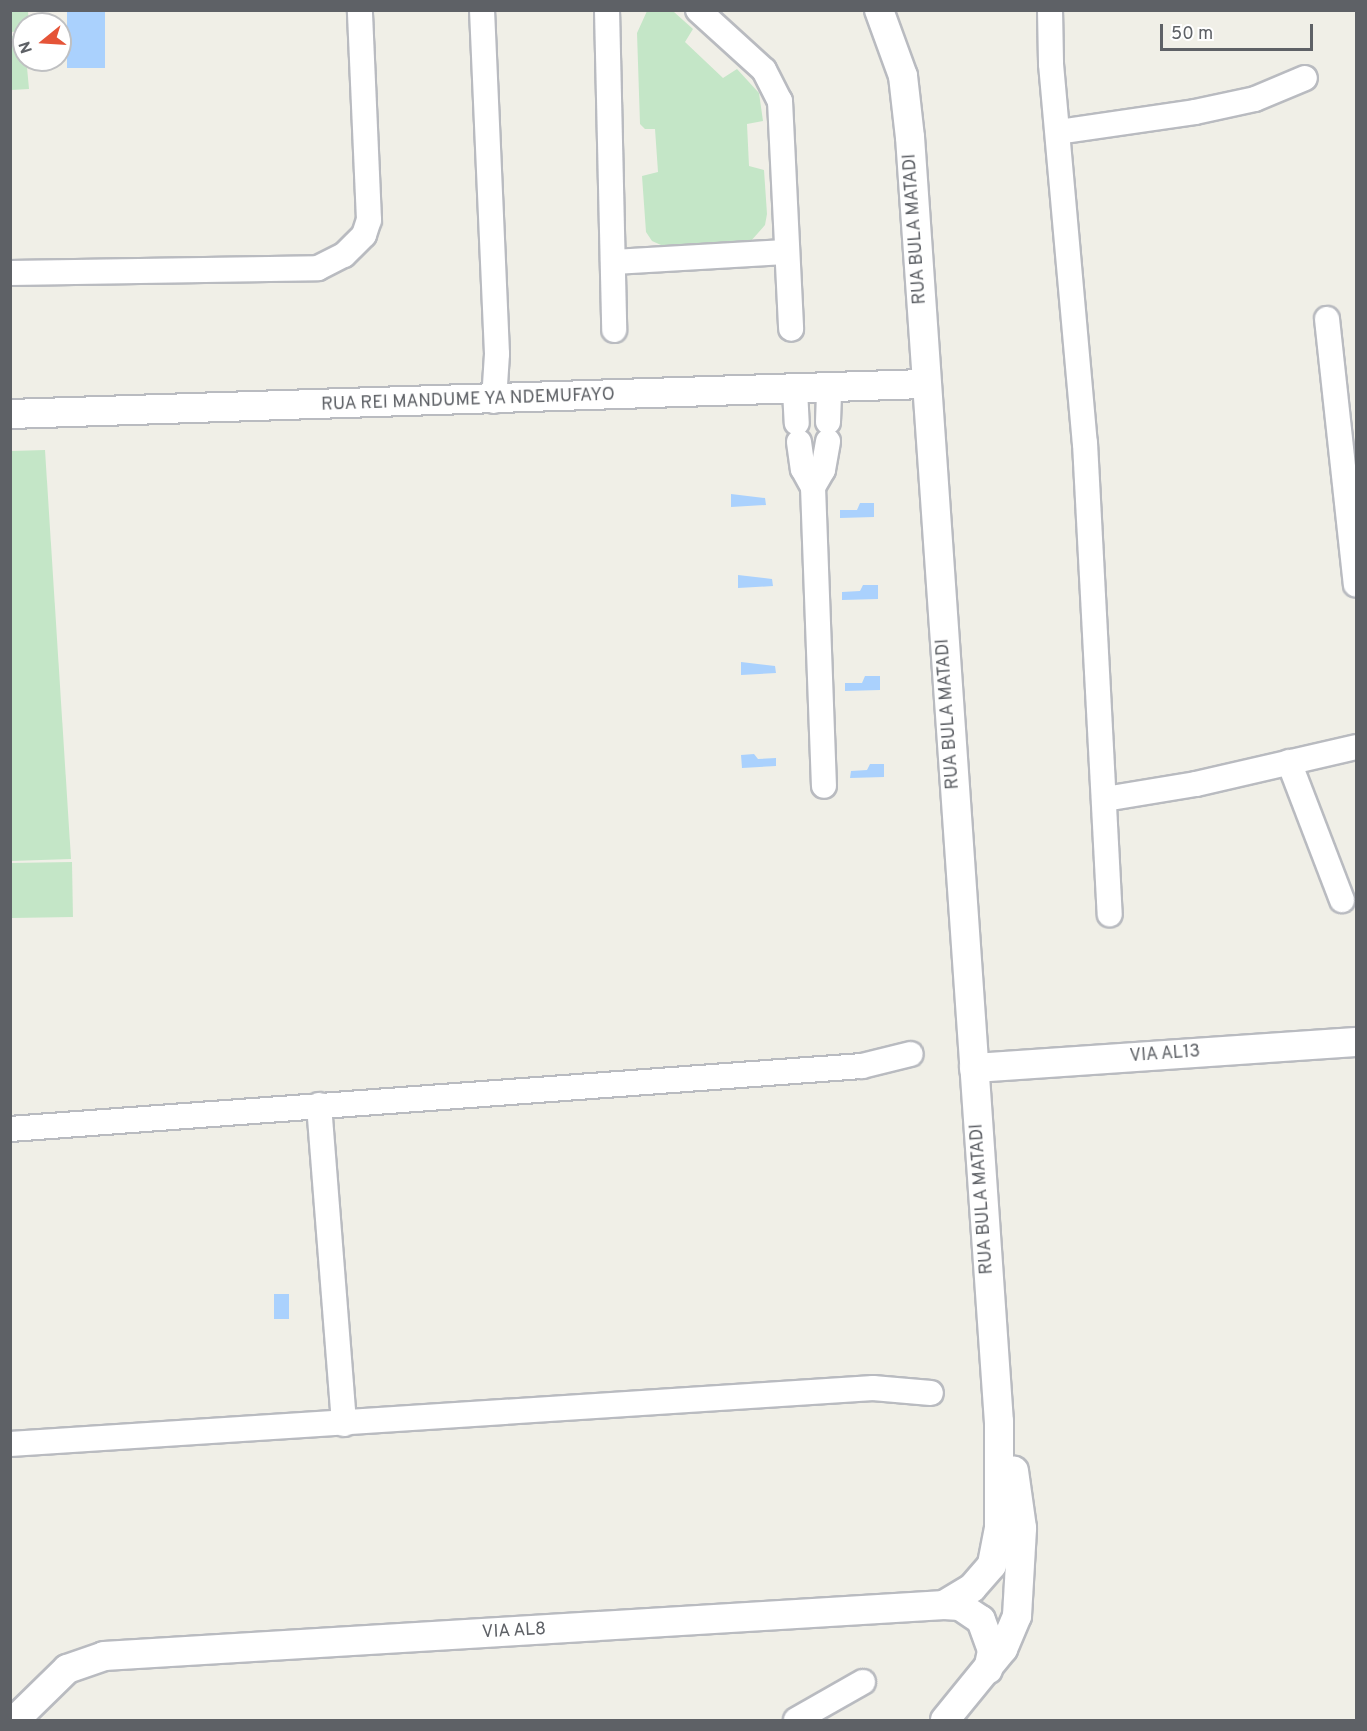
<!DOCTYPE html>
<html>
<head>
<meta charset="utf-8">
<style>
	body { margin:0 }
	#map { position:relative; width:1367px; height:1731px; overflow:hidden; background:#f0efe7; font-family:Overpass,sans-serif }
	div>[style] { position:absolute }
	.green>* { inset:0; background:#c4e6c7; transform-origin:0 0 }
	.water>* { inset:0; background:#aad1fd; transform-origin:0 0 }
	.roads { filter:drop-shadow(2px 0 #b9bbc0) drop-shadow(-2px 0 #b9bbc0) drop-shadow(0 2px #b9bbc0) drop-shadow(0 -2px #b9bbc0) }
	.minor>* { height:24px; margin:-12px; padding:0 12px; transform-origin:12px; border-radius:12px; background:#fff }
	.tertiary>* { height:28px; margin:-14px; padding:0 14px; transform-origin:14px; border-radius:14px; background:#fff }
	span { translate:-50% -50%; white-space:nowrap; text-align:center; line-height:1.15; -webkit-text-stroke:5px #fff; paint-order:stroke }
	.street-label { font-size:18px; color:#5e6166 }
	.frame { position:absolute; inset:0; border:12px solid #5e6166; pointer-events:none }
	.north { position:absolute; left:12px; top:12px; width:60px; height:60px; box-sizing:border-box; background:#fff; border:2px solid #bfc0c2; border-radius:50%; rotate:252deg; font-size:16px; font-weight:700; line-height:24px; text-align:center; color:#5e6166 }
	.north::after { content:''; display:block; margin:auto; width:21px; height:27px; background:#e55438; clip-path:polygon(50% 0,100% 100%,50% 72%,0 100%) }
	.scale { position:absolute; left:1160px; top:24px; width:153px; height:27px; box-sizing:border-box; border:3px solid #5e6166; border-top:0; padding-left:8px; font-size:18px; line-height:21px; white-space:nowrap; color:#5e6166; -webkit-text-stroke:4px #fff; paint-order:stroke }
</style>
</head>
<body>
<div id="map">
	<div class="green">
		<i style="clip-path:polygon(10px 11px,28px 11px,29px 24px,24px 24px,24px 31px,11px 32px)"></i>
		<i style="clip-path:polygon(647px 11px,674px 12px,693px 29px,685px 42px,723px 78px,737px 69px,759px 93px,763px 121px,747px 124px,749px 166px,764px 170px,767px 214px,765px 225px,750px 242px,737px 247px,670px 249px,652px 241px,646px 232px,642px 176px,658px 172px,655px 129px,645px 129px,640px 124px,637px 33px)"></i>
		<i style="clip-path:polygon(24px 35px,29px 89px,11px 90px,11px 36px)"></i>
		<i style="clip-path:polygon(45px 450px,71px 859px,11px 861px,11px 451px)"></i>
		<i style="left:72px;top:862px;width:55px;height:61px;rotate:89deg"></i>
	</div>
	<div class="water">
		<i style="left:67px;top:11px;width:38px;height:57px"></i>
		<i style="clip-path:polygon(731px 494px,765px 498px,766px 505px,731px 507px)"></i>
		<i style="clip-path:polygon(860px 503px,874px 503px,874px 517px,840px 518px,840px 510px,857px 510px)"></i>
		<i style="clip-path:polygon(738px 575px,772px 579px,773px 586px,738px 588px)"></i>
		<i style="clip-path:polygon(863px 585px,878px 585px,878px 599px,842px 600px,842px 592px,860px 591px)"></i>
		<i style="clip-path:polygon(741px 662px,775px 666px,776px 673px,741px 675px)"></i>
		<i style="clip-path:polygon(865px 676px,880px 676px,880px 690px,845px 691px,845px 683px,862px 683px)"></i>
		<i style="clip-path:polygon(754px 754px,758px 759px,776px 758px,776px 766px,742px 768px,741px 755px)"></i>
		<i style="clip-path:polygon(870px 764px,884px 764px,884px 777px,850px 778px,851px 771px,867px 770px)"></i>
		<i style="left:274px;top:1294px;width:15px;height:25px"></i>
	</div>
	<div class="roads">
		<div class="minor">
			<i style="left:482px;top:10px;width:344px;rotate:87.5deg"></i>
			<i style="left:497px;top:354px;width:47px;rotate:93.7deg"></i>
			<i style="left:607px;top:10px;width:320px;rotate:88.7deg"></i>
			<i style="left:698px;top:10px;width:89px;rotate:42.3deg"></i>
			<i style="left:764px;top:70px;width:35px;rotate:63deg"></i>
			<i style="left:780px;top:101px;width:228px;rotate:87.2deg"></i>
			<i style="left:1050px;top:10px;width:54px;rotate:88.9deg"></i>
			<i style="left:1051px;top:64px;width:381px;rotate:84.9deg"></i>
			<i style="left:1085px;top:443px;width:472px;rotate:87deg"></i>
			<i style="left:1058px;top:132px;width:138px;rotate:-8.3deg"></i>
			<i style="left:1195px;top:112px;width:61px;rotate:-12.2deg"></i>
			<i style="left:1255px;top:99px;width:54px;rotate:-22.8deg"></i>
			<i style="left:613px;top:262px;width:173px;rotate:-3.3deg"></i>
			<i style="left:10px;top:273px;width:308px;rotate:-0.9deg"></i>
			<i style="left:318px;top:268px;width:29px;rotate:-27deg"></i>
			<i style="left:344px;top:255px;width:28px;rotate:-45deg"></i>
			<i style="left:364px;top:235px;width:16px;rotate:-72deg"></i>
			<i style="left:369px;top:220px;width:210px;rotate:-92.5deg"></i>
			<i style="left:1327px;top:319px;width:267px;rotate:83.8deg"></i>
			<i style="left:795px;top:390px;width:33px;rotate:87deg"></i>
			<i style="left:828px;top:422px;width:32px;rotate:-88deg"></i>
			<i style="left:799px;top:442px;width:27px;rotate:82deg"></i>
			<i style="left:803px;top:469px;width:21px;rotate:61deg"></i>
			<i style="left:813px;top:487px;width:299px;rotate:87.9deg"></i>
			<i style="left:813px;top:487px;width:20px;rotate:-60deg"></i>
			<i style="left:823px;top:470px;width:29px;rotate:-80deg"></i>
			<i style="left:1289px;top:762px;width:148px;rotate:69deg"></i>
			<i style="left:1105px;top:799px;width:92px;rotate:-9.4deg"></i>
			<i style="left:1196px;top:784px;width:164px;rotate:-13deg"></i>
			<i style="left:319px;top:1105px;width:320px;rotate:85.5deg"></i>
			<i style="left:10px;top:1129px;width:854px;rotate:-4.23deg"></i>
			<i style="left:862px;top:1066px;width:50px;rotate:-13.8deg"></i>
			<i style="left:10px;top:1444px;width:865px;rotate:-3.71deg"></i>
			<i style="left:873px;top:1388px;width:58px;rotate:4.9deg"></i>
			<i style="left:796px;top:1720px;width:77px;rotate:-29.6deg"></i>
		</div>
		<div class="tertiary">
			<i style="left:879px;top:10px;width:70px;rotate:70deg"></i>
			<i style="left:903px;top:76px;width:61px;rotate:83.5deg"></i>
			<i style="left:910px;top:137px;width:1288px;rotate:86.04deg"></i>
			<i style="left:999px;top:1422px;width:106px;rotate:90deg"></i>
			<i style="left:999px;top:1528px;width:38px;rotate:101deg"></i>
			<i style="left:992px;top:1565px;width:30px;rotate:131deg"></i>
			<i style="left:972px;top:1588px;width:33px;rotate:149deg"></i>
			<i style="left:10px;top:414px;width:916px;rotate:-1.88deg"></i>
			<i style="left:974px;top:1068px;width:383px;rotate:-3.9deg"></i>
			<i style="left:15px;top:1720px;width:73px;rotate:-44.4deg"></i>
			<i style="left:67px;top:1669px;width:39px;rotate:-19deg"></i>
			<i style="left:104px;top:1656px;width:842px;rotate:-3.47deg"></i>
			<i style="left:944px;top:1605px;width:16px;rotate:4deg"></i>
			<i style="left:960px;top:1606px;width:25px;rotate:34deg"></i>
			<i style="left:981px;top:1620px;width:33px;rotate:70deg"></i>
			<i style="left:992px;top:1651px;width:19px;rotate:102deg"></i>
			<i style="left:945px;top:1720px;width:92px;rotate:-50.8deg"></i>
			<i style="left:1003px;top:1649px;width:36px;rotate:-67deg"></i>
			<i style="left:1017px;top:1616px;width:88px;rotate:-86.7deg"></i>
			<i style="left:1022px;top:1528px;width:58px;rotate:-98deg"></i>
		</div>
	</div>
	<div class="street-label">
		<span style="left:916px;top:229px;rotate:-94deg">RUA BULA MATADI</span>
		<span style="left:468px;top:401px;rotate:-2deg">RUA REI MANDUME YA NDEMUFAYO</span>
		<span style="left:949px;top:714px;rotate:-94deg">RUA BULA MATADI</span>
		<span style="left:1165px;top:1055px;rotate:-4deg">VIA AL13</span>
		<span style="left:983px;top:1199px;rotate:-94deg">RUA BULA MATADI</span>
		<span style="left:514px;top:1632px;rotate:-3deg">VIA AL8</span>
	</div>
	<div class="frame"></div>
	<div class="north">N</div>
	<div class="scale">50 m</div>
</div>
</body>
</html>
